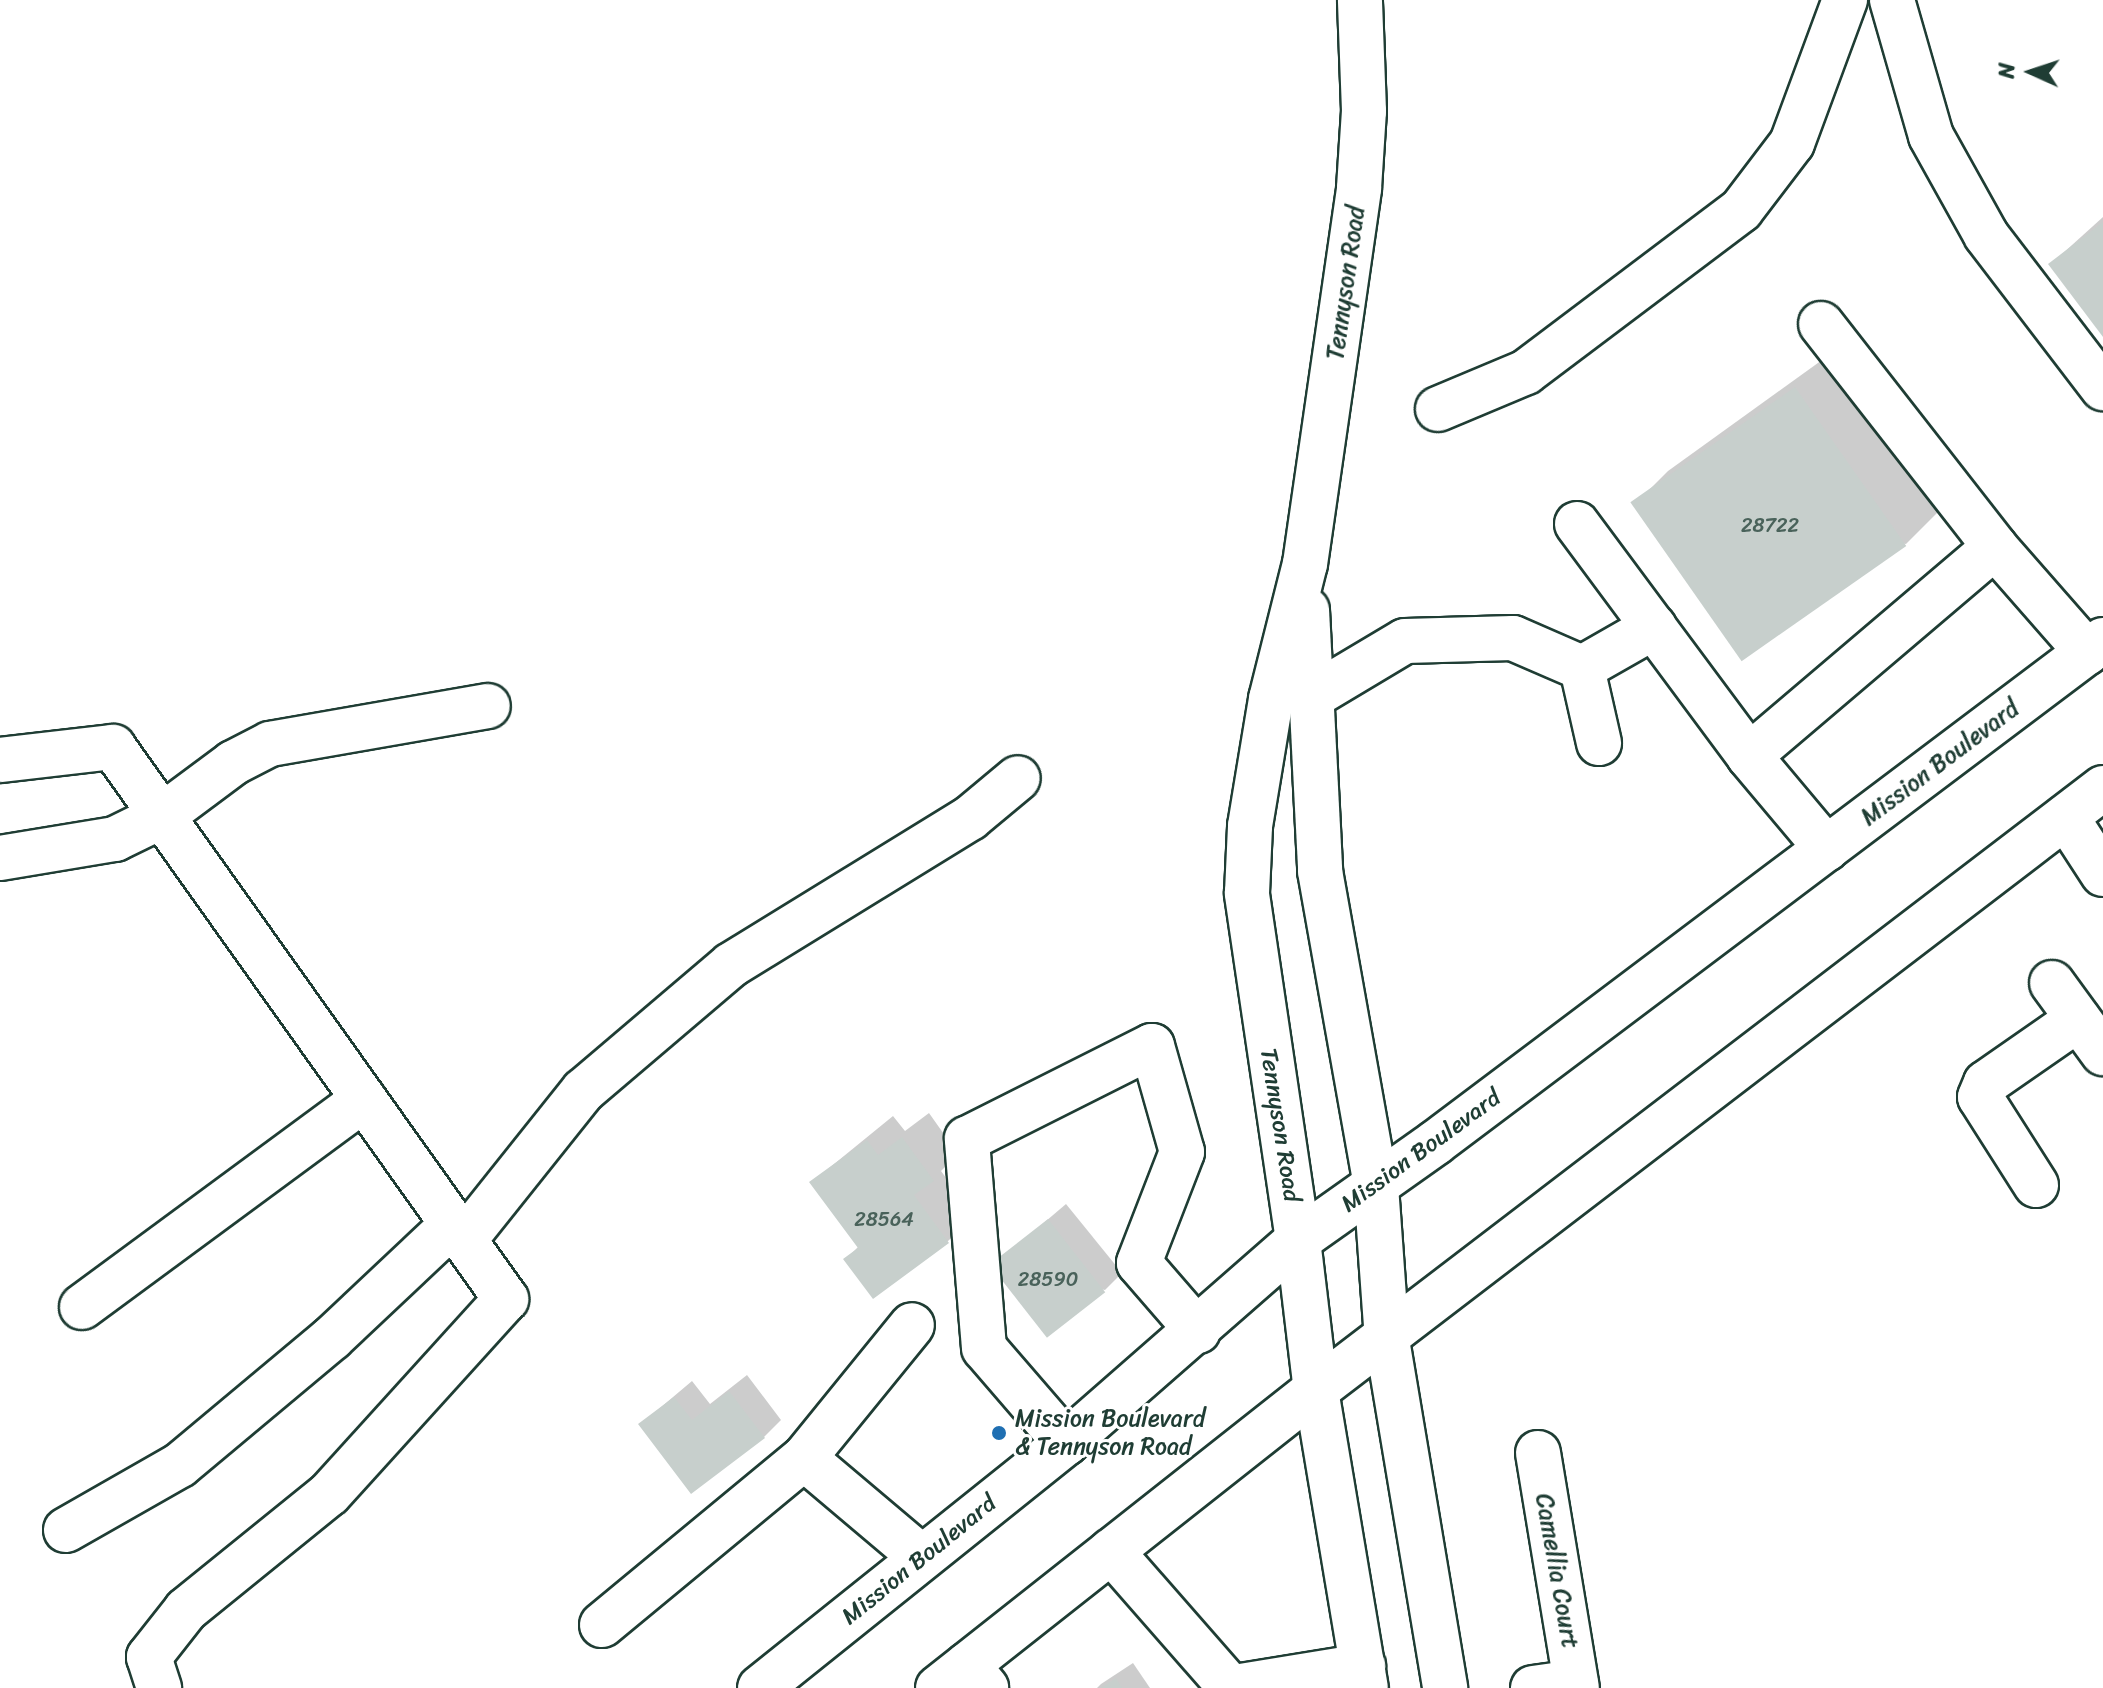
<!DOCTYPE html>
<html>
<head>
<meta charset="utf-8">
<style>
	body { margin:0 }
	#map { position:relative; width:2103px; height:1688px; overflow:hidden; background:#fff; font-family:Sriracha,sans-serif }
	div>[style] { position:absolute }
	.shadow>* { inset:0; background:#0003 }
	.building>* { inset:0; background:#c7cfcc; transform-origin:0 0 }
	.roads { filter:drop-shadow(2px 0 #1f3d34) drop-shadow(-2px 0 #1f3d34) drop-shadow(0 2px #1f3d34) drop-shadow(0 -2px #1f3d34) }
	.minor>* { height:44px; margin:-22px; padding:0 22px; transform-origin:22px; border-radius:22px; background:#fff }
	.major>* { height:44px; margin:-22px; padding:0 22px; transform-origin:22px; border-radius:22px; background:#fff }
	.dots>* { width:22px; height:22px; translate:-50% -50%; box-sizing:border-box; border:4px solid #fff; border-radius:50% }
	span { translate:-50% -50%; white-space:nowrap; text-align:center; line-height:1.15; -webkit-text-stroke:6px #fff; paint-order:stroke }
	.number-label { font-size:20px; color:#49625a }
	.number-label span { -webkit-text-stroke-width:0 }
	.street-label { font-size:24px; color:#1f3d34 }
	.poi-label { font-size:24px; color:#1f3d34 }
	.left { translate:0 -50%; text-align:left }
	.north { position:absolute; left:1991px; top:32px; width:80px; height:80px; -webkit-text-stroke:6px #fff; paint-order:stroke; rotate:273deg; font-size:22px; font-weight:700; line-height:32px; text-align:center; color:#1f3d34 }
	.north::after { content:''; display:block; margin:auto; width:28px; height:36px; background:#1f3d34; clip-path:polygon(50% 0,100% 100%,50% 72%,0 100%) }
</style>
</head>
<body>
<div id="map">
	<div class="shadow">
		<i style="clip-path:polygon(2103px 217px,2103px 334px,2051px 264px)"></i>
		<i style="clip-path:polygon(1829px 355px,1940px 510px,1906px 544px,1634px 505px,1668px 471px)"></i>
		<i style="clip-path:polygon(929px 1113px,958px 1154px,941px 1171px,974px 1216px,948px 1241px,873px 1296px,846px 1259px,859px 1246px,812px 1182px,893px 1116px,905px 1131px)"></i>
		<i style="clip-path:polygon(1066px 1204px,1122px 1273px,1105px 1290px,993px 1266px)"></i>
		<i style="clip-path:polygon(747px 1375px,781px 1420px,764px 1437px,641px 1424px,692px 1381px,710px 1404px)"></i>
		<i style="clip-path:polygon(1133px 1663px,1150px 1688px,1097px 1688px,1101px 1684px)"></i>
	</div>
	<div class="building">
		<i style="clip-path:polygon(2103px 222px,2103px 337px,2048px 264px)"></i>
		<i style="left:1795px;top:387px;width:194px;height:201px;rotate:55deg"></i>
		<i style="clip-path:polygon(902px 1137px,934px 1181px,914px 1195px,949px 1243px,873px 1299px,843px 1259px,858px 1248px,809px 1182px,867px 1140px,878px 1155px)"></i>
		<i style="left:1048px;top:1219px;width:93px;height:74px;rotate:52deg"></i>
		<i style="clip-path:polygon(729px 1391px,765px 1438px,691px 1494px,638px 1424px,674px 1397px,692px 1420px)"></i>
		<i style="clip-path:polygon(1116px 1678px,1122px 1688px,1101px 1688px)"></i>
	</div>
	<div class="roads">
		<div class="minor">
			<i style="left:1892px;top:0;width:141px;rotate:74deg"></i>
			<i style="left:1931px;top:136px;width:113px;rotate:60.9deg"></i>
			<i style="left:1986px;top:235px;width:193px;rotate:52.6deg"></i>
			<i style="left:1821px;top:324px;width:283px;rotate:52deg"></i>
			<i style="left:1438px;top:409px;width:95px;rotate:-22.8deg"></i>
			<i style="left:1526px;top:372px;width:269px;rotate:-37deg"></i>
			<i style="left:1741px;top:210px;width:84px;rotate:-52.7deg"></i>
			<i style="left:1792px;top:143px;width:153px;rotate:-69.7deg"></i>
			<i style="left:1577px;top:524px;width:289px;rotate:53.4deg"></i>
			<i style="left:1749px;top:756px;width:121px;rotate:50deg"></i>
			<i style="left:1307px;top:610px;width:261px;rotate:87.1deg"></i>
			<i style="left:1320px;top:871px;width:320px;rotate:79.9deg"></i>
			<i style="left:1582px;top:668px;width:77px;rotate:77.2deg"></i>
			<i style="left:1311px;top:697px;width:109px;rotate:-30.8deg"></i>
			<i style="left:1405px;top:641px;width:108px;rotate:-1.6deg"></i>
			<i style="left:1513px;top:638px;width:75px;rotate:23.5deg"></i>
			<i style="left:1582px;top:668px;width:83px;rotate:-29.7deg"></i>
			<i style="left:1749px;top:756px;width:323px;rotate:-40.4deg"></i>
			<i style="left:1995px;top:547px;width:140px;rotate:48.8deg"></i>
			<i style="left:0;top:760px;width:114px;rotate:-6.6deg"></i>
			<i style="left:113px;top:747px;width:678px;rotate:54.55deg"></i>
			<i style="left:506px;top:1299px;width:263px;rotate:132.2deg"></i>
			<i style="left:329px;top:1494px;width:184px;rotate:141deg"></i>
			<i style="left:186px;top:1610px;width:60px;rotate:128.2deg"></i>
			<i style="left:149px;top:1657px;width:33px;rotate:72deg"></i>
			<i style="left:2066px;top:817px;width:68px;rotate:57deg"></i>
			<i style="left:0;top:858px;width:117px;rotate:-9.4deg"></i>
			<i style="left:115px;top:839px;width:52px;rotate:-26.1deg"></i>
			<i style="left:162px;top:816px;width:89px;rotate:-36.7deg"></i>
			<i style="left:233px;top:763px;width:42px;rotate:-27.2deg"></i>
			<i style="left:270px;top:744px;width:221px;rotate:-9.9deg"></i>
			<i style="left:2052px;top:983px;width:87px;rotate:53.9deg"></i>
			<i style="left:2036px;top:1185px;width:104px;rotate:-122.5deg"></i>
			<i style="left:1980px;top:1097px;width:15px;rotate:-67deg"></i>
			<i style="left:1986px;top:1083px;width:112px;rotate:-34.8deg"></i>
			<i style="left:464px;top:1240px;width:191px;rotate:-51.4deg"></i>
			<i style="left:583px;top:1091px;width:194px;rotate:-40.4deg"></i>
			<i style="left:731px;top:965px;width:281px;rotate:-31.6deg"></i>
			<i style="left:970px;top:818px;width:62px;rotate:-39.8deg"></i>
			<i style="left:1298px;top:1240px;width:351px;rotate:-98.4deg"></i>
			<i style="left:1247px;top:893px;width:67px;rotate:-87.4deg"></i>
			<i style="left:1250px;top:826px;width:129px;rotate:-80.6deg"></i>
			<i style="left:1271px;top:699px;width:139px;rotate:-75.9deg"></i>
			<i style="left:1305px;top:564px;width:380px;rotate:-81.8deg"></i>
			<i style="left:1359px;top:188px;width:77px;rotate:-86.3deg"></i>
			<i style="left:1364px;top:111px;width:111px;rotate:-92.1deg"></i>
			<i style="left:82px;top:1307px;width:350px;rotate:-36.4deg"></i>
			<i style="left:1066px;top:1443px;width:125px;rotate:-130.8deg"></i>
			<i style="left:984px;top:1348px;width:210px;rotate:-94.7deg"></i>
			<i style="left:967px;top:1139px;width:207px;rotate:-26.7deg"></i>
			<i style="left:1152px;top:1046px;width:110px;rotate:74.2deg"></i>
			<i style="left:1182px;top:1152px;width:119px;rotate:111.2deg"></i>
			<i style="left:1139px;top:1263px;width:90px;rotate:49.1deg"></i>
			<i style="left:1538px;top:1453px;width:238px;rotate:80.6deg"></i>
			<i style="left:804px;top:1458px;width:171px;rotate:-50.9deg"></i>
			<i style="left:66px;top:1530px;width:131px;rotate:-29.7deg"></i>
			<i style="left:180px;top:1465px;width:198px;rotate:-39.9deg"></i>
			<i style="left:332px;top:1338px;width:166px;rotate:-43.3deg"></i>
			<i style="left:1111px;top:1551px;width:181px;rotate:48.8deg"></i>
			<i style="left:602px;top:1625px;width:262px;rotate:-39.6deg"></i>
			<i style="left:804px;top:1458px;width:153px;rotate:40.2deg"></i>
			<i style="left:967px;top:1665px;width:30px;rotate:50deg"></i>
			<i style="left:1229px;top:1688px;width:136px;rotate:-9.3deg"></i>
			<i style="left:1533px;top:1688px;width:43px;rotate:-7.9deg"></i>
		</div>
		<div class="major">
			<i style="left:1376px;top:1186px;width:154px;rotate:85.9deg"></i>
			<i style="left:1387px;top:1340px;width:353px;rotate:80.5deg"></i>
			<i style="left:1298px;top:1240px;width:151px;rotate:83.2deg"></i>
			<i style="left:1316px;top:1390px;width:302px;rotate:80.5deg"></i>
			<i style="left:760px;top:1688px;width:392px;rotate:-38.7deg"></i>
			<i style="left:1066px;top:1443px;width:308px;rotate:-41.2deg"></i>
			<i style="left:1298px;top:1240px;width:168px;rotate:-35.3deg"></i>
			<i style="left:1435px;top:1143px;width:836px;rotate:-36.98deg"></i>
			<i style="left:938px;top:1688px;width:481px;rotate:-38.3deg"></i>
			<i style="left:1316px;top:1390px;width:991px;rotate:-37.41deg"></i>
		</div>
	</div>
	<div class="dots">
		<i style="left:999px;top:1433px;background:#1f6fb2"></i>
	</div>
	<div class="number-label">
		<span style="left:1770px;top:525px">28722</span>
		<span style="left:884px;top:1219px">28564</span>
		<span style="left:1048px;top:1279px">28590</span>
	</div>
	<div class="street-label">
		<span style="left:1346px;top:283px;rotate:-82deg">Tennyson Road</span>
		<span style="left:1940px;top:763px;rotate:-37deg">Mission Boulevard</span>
		<span style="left:1280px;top:1125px;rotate:81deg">Tennyson Road</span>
		<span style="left:1421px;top:1151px;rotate:-36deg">Mission Boulevard</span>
		<span style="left:919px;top:1560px;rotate:-39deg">Mission Boulevard</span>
		<span style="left:1557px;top:1571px;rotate:80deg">Camellia Court</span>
	</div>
	<div class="poi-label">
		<span class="left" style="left:1015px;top:1433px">Mission Boulevard<br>&amp; Tennyson Road</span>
	</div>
	<div class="north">N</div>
</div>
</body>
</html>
